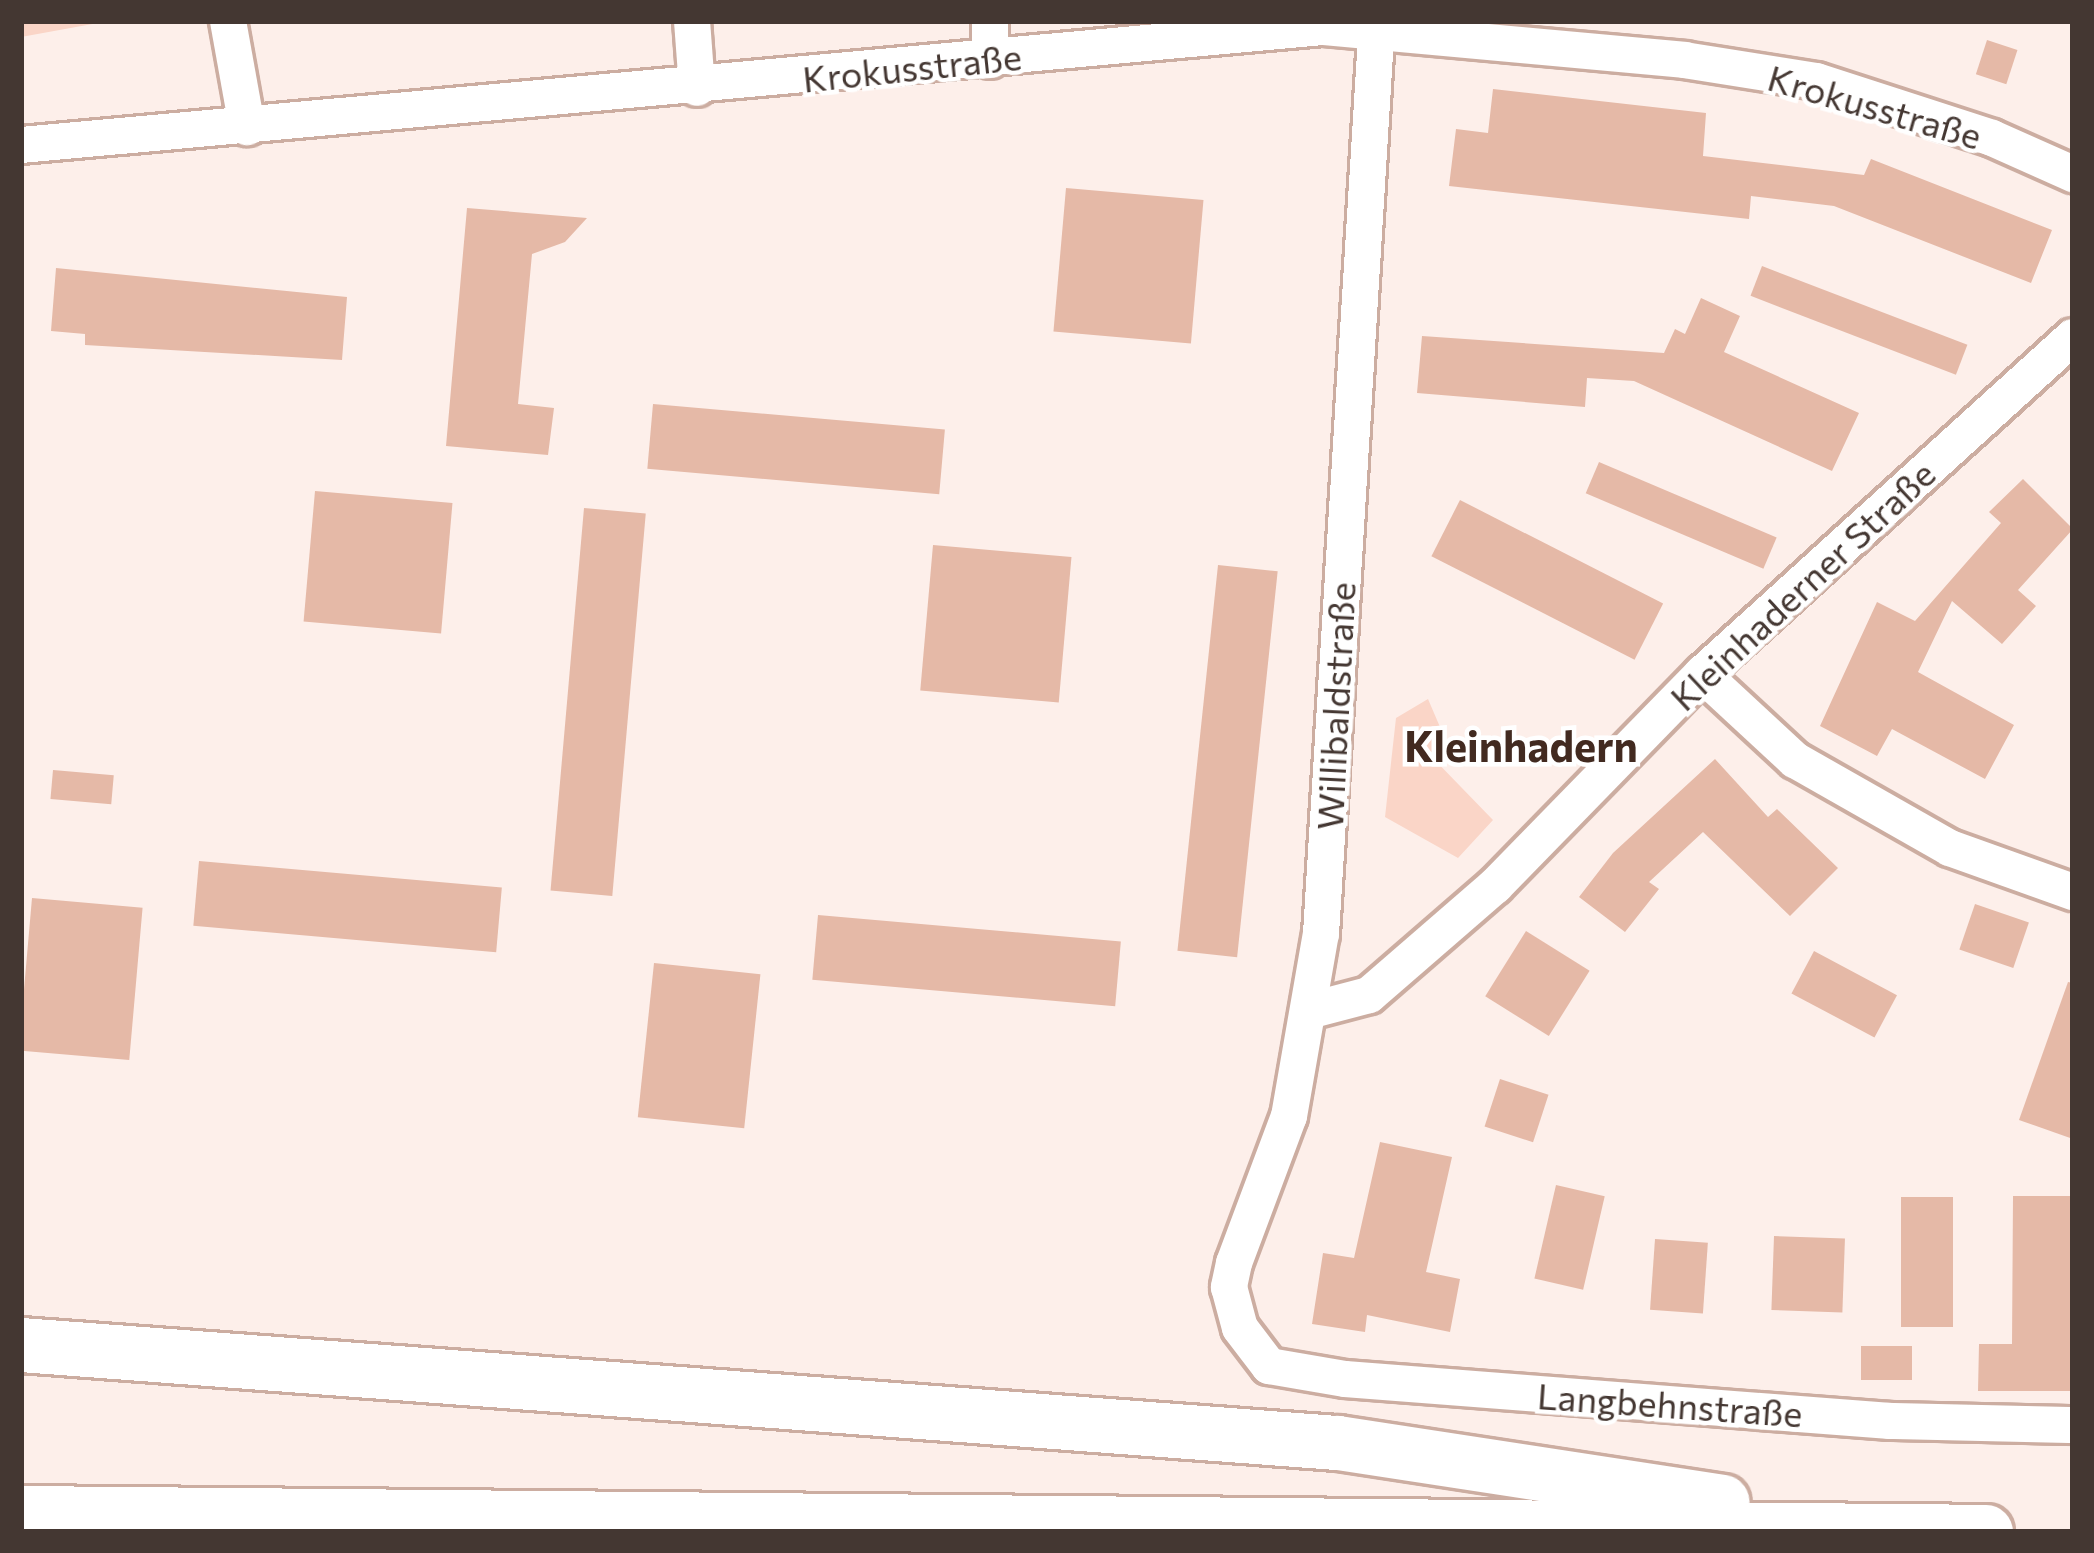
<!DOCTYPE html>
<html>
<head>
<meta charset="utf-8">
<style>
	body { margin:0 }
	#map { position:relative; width:2094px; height:1553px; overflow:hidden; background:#fdefea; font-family:Commissioner,sans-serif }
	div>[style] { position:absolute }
	.green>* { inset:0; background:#fad5c7 }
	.building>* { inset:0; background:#e5b9a7; transform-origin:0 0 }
	.roads { filter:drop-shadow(3px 0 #ccada1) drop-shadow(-3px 0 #ccada1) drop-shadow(0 3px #ccada1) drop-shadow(0 -3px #ccada1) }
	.minor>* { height:36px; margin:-18px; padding:0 18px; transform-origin:18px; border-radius:18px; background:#fff }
	.highway>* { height:54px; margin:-27px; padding:0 27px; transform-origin:27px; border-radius:27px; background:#fff }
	span { translate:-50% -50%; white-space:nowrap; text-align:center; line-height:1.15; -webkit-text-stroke:9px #fff; paint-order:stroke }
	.street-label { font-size:36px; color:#443732 }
	.quarter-label { font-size:42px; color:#422a20; font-weight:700 }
	.frame { position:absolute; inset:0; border:24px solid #443732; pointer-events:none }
</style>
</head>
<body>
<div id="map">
	<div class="green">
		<i style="clip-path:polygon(21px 21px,109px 21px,21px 37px)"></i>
		<i style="clip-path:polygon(1428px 699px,1446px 741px,1429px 754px,1493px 820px,1458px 858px,1385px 817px,1396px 718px)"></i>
	</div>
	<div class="building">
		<i style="left:1987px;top:40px;width:32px;height:36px;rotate:18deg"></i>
		<i style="clip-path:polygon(1493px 89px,1706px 113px,1703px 156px,1864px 175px,1871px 159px,2052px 230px,2031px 283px,1834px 206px,1751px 196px,1749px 219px,1449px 186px,1456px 129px,1488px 133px)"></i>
		<i style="left:1066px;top:188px;width:138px;height:144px;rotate:5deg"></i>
		<i style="clip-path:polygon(467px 208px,587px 218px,565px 242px,532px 254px,518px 404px,554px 408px,548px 455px,446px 446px)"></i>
		<i style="left:1762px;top:266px;width:220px;height:32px;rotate:21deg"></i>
		<i style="clip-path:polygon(56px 268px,347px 297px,342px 360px,85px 345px,85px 334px,51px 331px)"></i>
		<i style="clip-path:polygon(1701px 298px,1740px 316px,1724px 352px,1859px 413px,1832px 471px,1634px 381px,1587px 378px,1585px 407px,1417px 393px,1422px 336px,1664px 353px,1675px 329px,1685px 334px)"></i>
		<i style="left:653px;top:404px;width:293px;height:65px;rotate:5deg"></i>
		<i style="left:1599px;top:462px;width:193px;height:34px;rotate:23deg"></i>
		<i style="clip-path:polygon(2023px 479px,2073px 529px,2018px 590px,2036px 606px,2002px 644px,1952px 601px,1918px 672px,2014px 725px,1985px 779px,1892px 729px,1877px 756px,1820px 726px,1877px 602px,1915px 621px,2001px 523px,1989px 512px)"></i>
		<i style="left:315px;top:491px;width:138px;height:131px;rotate:5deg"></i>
		<i style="left:1460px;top:500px;width:228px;height:63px;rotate:27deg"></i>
		<i style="left:584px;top:508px;width:62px;height:384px;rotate:5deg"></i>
		<i style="left:933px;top:545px;width:139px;height:146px;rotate:5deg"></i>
		<i style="left:1218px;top:565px;width:60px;height:388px;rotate:6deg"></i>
		<i style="clip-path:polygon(1715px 759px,1768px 817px,1777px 809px,1838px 868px,1790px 916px,1703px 832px,1649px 882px,1659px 889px,1625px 932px,1579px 897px,1613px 853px)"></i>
		<i style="left:53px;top:770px;width:61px;height:29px;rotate:5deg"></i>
		<i style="left:199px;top:861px;width:304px;height:65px;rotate:5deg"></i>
		<i style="left:32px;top:898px;width:111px;height:153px;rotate:5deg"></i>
		<i style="left:1975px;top:904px;width:57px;height:48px;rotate:19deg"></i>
		<i style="left:818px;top:915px;width:304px;height:65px;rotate:5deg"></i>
		<i style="left:1526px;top:931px;width:75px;height:77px;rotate:32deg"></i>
		<i style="left:1814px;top:951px;width:94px;height:48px;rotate:28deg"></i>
		<i style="left:654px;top:963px;width:107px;height:155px;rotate:6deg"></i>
		<i style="clip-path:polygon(2068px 982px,2073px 983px,2073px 1139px,2019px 1120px)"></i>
		<i style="left:1500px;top:1079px;width:51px;height:50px;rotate:18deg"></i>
		<i style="clip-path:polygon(1380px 1142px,1452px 1157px,1426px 1272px,1460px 1279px,1450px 1332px,1367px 1315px,1365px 1332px,1312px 1324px,1323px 1253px,1354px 1258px)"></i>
		<i style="left:1556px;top:1185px;width:50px;height:96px;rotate:13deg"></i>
		<i style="clip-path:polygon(2013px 1196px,2073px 1196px,2073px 1391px,1978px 1391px,1979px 1344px,2012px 1344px)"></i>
		<i style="left:1901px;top:1197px;width:52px;height:130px"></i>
		<i style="left:1774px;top:1236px;width:71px;height:74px;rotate:2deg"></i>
		<i style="left:1655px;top:1239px;width:53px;height:71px;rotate:4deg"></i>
		<i style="left:1861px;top:1346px;width:51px;height:34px"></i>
	</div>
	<div class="roads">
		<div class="minor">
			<i style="left:228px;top:21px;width:108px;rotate:79.8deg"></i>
			<i style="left:692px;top:21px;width:67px;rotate:85.7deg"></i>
			<i style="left:990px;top:21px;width:39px;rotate:90deg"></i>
			<i style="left:1377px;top:21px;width:914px;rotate:93.51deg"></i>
			<i style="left:1321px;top:933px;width:186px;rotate:99.9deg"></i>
			<i style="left:1289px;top:1116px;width:157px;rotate:110.5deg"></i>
			<i style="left:1234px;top:1263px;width:25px;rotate:102deg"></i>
			<i style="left:1229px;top:1287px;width:42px;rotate:75deg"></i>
			<i style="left:1240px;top:1328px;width:48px;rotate:52.7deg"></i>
			<i style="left:1269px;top:1366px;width:77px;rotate:9.7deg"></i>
			<i style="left:1345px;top:1379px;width:547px;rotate:4.41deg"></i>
			<i style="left:1890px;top:1421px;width:183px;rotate:1.3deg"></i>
			<i style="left:21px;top:145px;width:1307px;rotate:-5.18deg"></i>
			<i style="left:1323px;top:27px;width:363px;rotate:5.2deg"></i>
			<i style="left:1684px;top:60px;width:134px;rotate:9deg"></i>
			<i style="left:1816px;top:81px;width:185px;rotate:17.9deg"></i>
			<i style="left:1992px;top:138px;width:89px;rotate:24deg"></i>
			<i style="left:1702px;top:674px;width:127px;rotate:42.8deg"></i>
			<i style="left:1795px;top:760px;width:178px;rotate:29.6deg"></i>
			<i style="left:1950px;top:848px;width:131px;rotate:19.7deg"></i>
			<i style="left:1312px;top:1010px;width:59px;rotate:-14.7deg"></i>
			<i style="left:1369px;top:995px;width:167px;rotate:-40.9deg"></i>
			<i style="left:1495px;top:886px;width:296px;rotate:-45.7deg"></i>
			<i style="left:1702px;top:674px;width:501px;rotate:-42.25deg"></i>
		</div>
		<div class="highway">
			<i style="left:21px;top:1345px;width:1321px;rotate:4.26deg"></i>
			<i style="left:1338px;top:1443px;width:389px;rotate:8.7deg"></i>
			<i style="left:21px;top:1513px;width:1965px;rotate:0.55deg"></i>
		</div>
	</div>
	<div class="street-label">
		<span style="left:912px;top:67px;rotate:-6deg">Krokusstraße</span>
		<span style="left:1875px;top:106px;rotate:16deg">Krokusstraße</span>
		<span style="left:1802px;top:585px;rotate:-43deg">Kleinhaderner Straße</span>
		<span style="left:1335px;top:706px;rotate:-87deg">Willibaldstraße</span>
		<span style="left:1670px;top:1404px;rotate:4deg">Langbehnstraße</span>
	</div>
	<div class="quarter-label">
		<span style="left:1521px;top:745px">Kleinhadern</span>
	</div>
	<div class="frame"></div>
</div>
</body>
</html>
